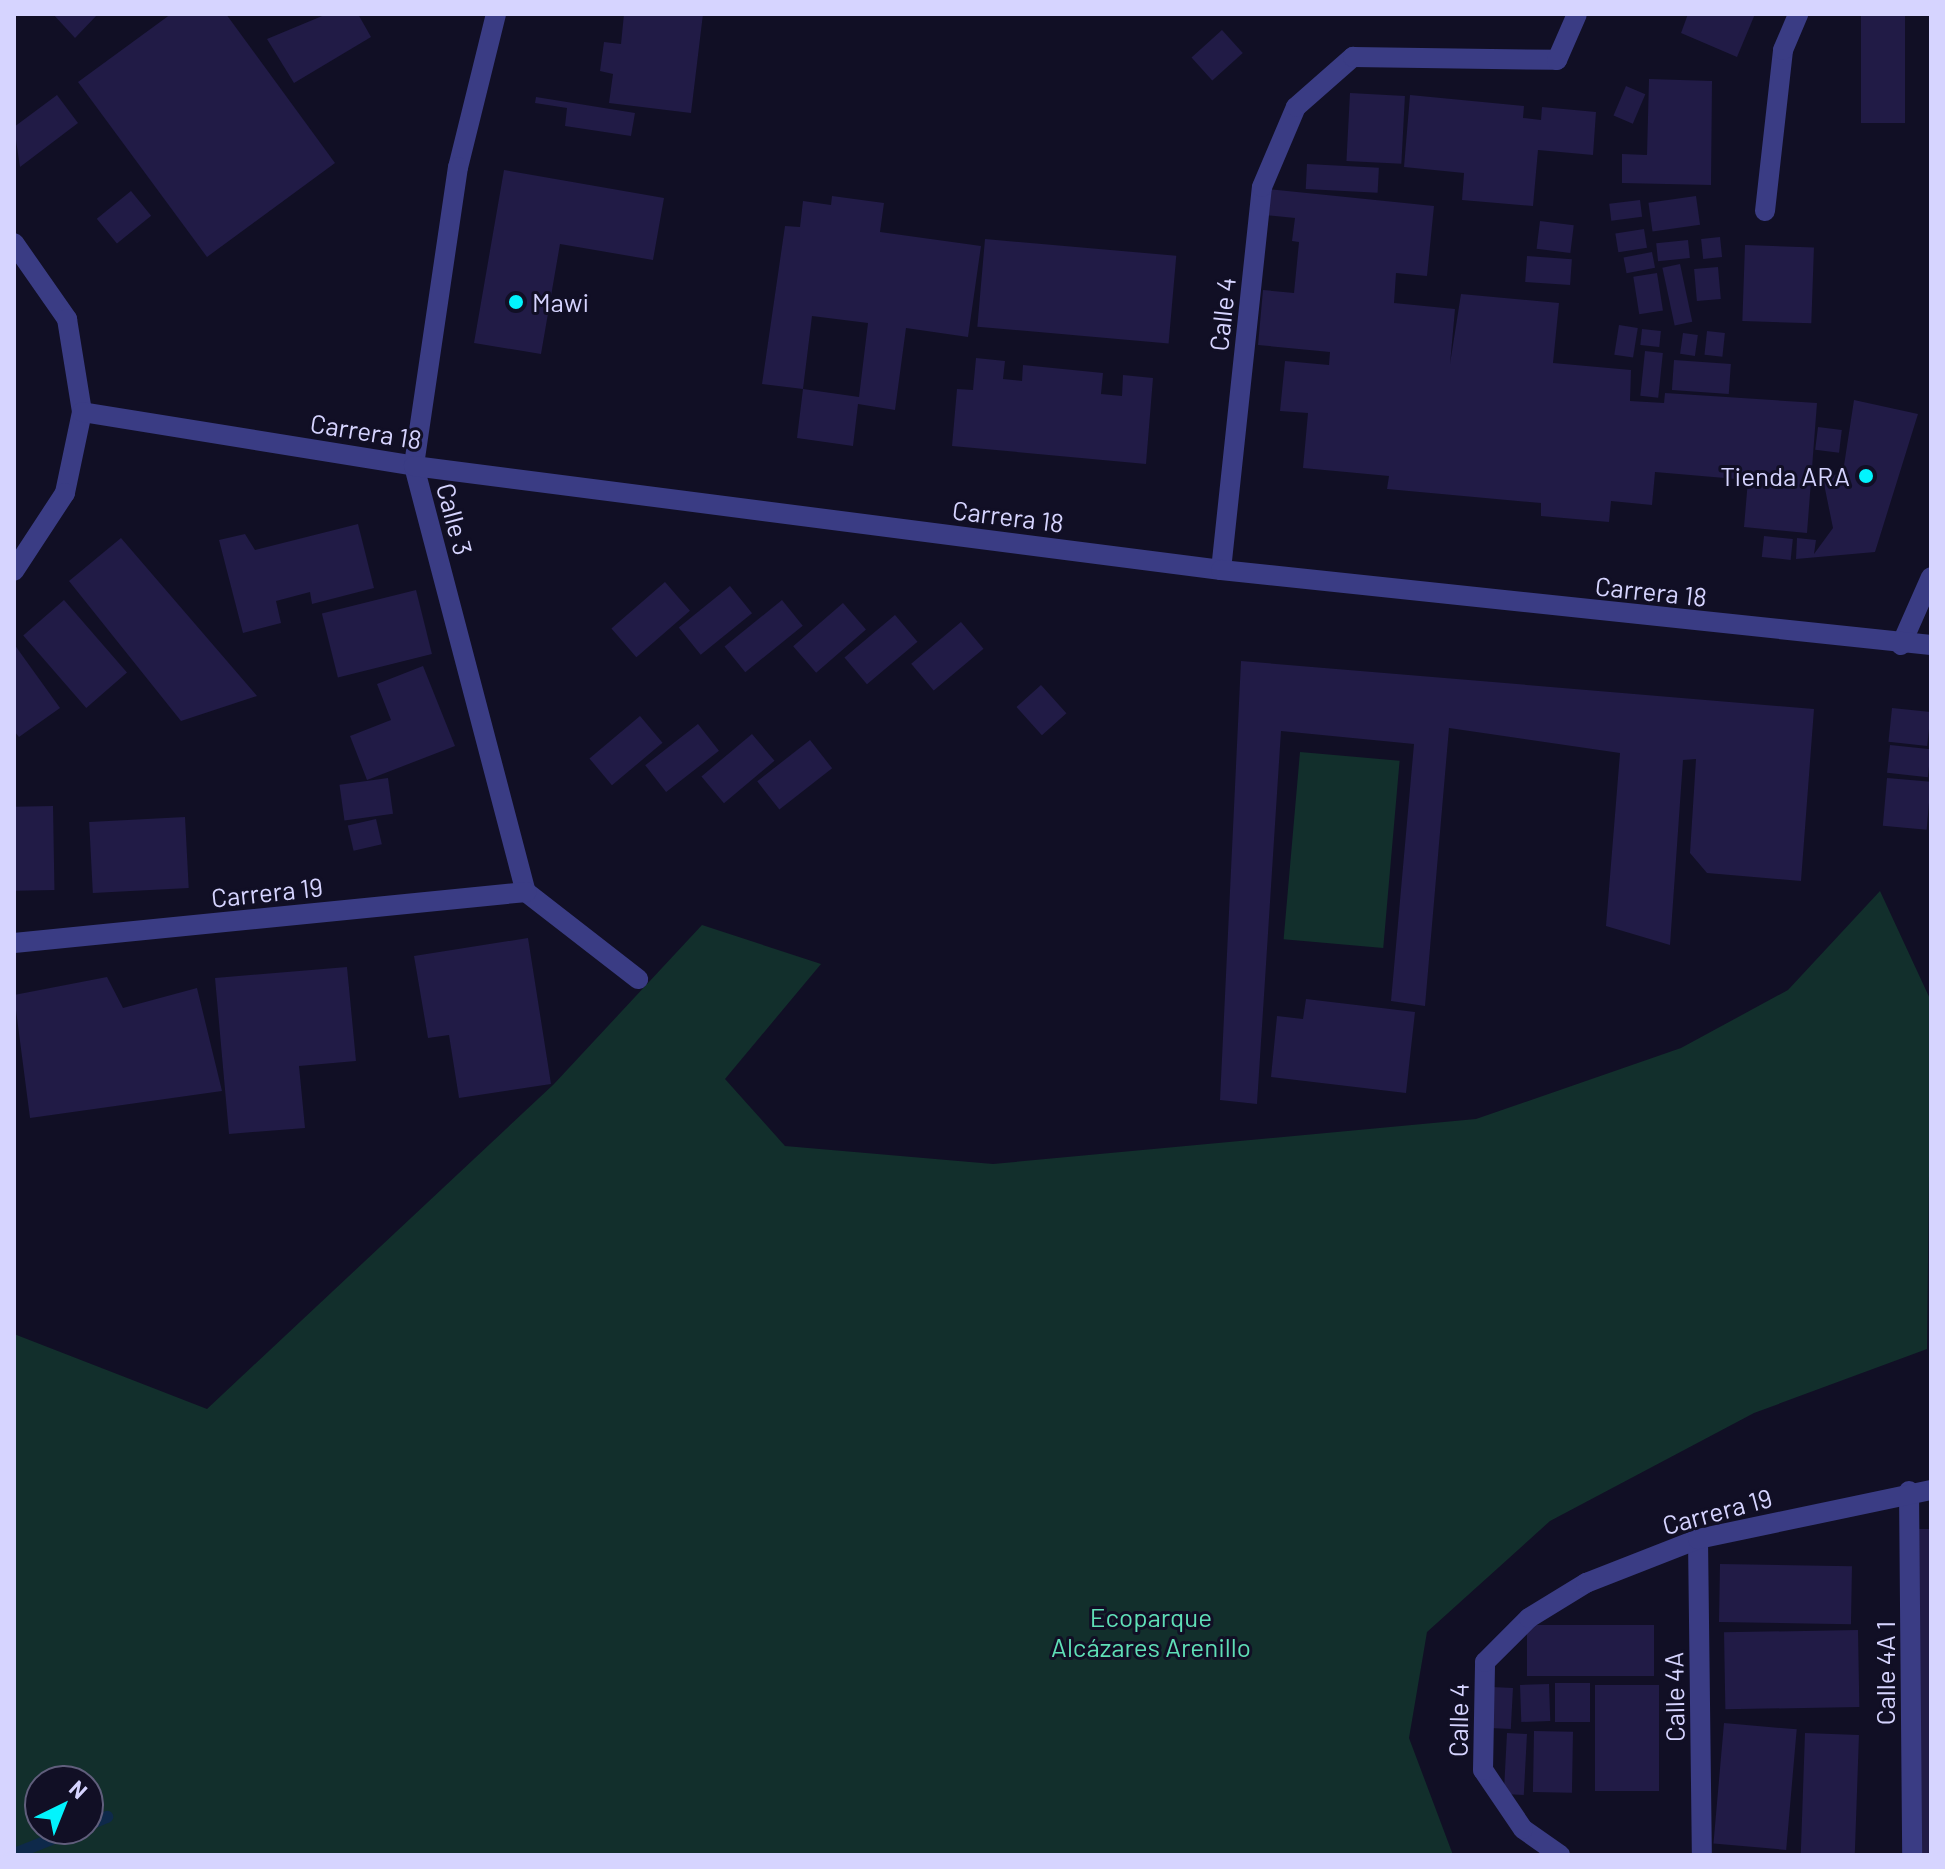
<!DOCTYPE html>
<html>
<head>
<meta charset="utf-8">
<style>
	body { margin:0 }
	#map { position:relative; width:1945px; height:1869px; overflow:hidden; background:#110f25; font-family:Barlow,sans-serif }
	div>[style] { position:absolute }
	.green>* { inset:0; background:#122f2c; transform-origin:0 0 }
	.stream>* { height:12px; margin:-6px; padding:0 6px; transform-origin:6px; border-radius:6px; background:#0e294a }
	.building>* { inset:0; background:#211b46; transform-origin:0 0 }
	.service>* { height:20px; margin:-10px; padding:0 10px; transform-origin:10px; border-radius:10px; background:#3a3c84 }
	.minor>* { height:20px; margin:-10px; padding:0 10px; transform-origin:10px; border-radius:10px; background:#3a3c84 }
	.tertiary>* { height:20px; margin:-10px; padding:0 10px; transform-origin:10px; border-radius:10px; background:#3a3c84 }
	.dots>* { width:22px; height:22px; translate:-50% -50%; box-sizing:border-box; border:4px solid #110f25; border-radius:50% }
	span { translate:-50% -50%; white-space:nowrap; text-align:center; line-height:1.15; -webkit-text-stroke:6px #110f25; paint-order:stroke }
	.poi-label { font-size:26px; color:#d6d4ff }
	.left { translate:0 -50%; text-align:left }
	.right { translate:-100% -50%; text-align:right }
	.street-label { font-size:26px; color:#d6d4ff }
	.park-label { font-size:26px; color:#5fdfb7 }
	.frame { position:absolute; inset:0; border:16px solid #d6d4ff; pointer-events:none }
	.north { position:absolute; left:24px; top:1765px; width:80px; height:80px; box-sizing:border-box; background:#110f25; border:2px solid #605e7c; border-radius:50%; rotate:43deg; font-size:22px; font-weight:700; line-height:32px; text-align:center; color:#d6d4ff }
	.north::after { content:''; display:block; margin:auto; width:28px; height:36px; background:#02f4fd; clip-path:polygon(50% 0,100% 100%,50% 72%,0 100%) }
</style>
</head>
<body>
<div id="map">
	<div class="green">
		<i style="left:1300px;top:752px;width:100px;height:188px;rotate:5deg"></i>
		<i style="clip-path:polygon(evenodd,1880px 891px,1931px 1001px,1927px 1349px,1754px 1413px,1550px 1521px,1427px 1632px,1409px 1738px,1453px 1855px,14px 1855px,14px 1334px,207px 1409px,554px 1084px,702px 925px,821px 964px,725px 1079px,785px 1146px,993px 1164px,1476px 1119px,1681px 1048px,1788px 990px,1880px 891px,40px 1781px,88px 1781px,88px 1829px,40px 1829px,40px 1781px)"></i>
	</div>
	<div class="stream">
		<i style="left:88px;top:1825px;width:21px;rotate:-23deg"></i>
		<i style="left:14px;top:1854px;width:68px;rotate:-21.6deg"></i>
	</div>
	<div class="building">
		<i style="clip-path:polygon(53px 14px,98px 14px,75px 38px)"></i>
		<i style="clip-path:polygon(171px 14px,226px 14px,335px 163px,207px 257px,78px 82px)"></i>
		<i style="clip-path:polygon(327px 14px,358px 14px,371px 37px,294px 83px,267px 39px)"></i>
		<i style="clip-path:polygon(624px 14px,703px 14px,691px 113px,609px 103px,613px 74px,600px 71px,604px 42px,621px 44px)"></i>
		<i style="clip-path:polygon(1688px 14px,1755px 14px,1737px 57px,1681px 33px)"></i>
		<i style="left:1861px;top:14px;width:44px;height:109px"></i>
		<i style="left:1222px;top:30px;width:31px;height:41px;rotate:48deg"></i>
		<i style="clip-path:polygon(1649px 79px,1712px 81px,1711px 185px,1622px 183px,1622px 154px,1647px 155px)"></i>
		<i style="left:1626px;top:86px;width:21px;height:32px;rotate:23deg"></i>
		<i style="left:1350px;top:93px;width:55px;height:68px;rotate:3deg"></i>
		<i style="clip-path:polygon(57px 95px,78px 123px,20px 167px,14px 127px)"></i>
		<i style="clip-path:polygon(1410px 95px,1524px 106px,1523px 118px,1541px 120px,1542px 107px,1596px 112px,1593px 155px,1538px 150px,1533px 206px,1462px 200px,1464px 173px,1404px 167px)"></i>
		<i style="clip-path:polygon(536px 97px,635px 113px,631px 136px,565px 126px,567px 108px,535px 103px)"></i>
		<i style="left:1307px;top:164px;width:72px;height:25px;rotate:3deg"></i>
		<i style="clip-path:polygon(504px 170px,664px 198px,653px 260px,560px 244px,541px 354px,474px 343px)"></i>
		<i style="clip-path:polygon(1267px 189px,1434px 206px,1427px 276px,1396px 273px,1394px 303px,1455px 309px,1450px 364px,1461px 294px,1559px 303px,1553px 363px,1631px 370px,1630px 401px,1664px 403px,1665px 393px,1817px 403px,1807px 533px,1744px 527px,1748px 480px,1655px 472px,1652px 505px,1611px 501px,1609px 522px,1541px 516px,1541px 503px,1387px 489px,1389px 476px,1303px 468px,1308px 413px,1280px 411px,1285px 361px,1329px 365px,1330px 352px,1258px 345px,1263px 290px,1294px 293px,1299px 242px,1292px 241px,1295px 218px,1265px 215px)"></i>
		<i style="left:131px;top:191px;width:32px;height:44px;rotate:51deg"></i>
		<i style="clip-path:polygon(832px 196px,884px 203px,880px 232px,981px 246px,968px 337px,906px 328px,895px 410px,858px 404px,853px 446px,797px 438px,803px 389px,859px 397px,868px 323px,812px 316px,803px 389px,762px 384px,785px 226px,800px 227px,803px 201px,831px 205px)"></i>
		<i style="left:1696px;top:196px;width:29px;height:48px;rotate:82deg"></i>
		<i style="left:1640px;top:200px;width:17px;height:31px;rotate:83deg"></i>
		<i style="left:1540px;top:221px;width:34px;height:28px;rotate:7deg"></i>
		<i style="left:1644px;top:229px;width:19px;height:29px;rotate:81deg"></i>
		<i style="left:1720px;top:237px;width:20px;height:19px;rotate:84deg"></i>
		<i style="left:985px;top:239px;width:192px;height:88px;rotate:5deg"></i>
		<i style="left:1688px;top:240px;width:18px;height:32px;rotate:84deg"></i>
		<i style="left:1745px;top:245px;width:69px;height:76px;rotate:2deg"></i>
		<i style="left:1652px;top:252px;width:16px;height:29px;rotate:79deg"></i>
		<i style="left:1527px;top:256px;width:45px;height:26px;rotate:4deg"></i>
		<i style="left:1680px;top:264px;width:59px;height:18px;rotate:78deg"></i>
		<i style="left:1718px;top:267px;width:32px;height:24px;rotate:85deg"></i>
		<i style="left:1657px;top:273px;width:38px;height:24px;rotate:81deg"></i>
		<i style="left:1619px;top:325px;width:19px;height:30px;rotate:9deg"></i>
		<i style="left:1642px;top:329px;width:19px;height:16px;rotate:6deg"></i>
		<i style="left:1707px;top:331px;width:18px;height:24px;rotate:6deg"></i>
		<i style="left:1683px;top:333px;width:15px;height:21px;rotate:8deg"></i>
		<i style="left:1645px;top:351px;width:18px;height:45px;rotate:6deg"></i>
		<i style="clip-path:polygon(976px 358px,1005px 361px,1003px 379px,1022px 381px,1023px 365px,1103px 373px,1101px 394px,1122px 396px,1123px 375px,1153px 378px,1146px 464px,952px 446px,957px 389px,973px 390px)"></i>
		<i style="left:1674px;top:360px;width:57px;height:30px;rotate:4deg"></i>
		<i style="clip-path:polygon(1854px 400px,1918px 414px,1875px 552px,1796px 559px,1797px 538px,1816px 540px,1814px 554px,1833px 528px,1823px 479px,1843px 472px)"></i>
		<i style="left:1818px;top:427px;width:24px;height:23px;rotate:7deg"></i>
		<i style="clip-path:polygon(358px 524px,374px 588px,312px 604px,310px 592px,276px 601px,281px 623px,243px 633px,219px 540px,245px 534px,255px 550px)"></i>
		<i style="left:1764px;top:536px;width:29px;height:21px;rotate:6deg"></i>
		<i style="clip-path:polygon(121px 538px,257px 696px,181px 721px,69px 581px)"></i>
		<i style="left:665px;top:582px;width:38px;height:71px;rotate:49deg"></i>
		<i style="left:730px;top:586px;width:35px;height:66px;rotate:51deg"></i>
		<i style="left:416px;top:590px;width:66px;height:97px;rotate:76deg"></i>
		<i style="left:64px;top:600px;width:96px;height:54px;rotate:49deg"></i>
		<i style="left:782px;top:600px;width:33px;height:74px;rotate:51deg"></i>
		<i style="left:843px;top:603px;width:35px;height:66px;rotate:49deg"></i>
		<i style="left:895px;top:615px;width:35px;height:66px;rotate:50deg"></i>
		<i style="left:961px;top:622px;width:35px;height:65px;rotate:50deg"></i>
		<i style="clip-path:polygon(14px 644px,60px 708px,19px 737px,14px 731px)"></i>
		<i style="clip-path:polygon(1241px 661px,1814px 709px,1801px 881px,1707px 873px,1690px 853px,1696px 759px,1683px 760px,1670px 945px,1606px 926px,1620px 753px,1449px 728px,1425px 1006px,1391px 1001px,1414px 744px,1281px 731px,1257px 1104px,1220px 1100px)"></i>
		<i style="clip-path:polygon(423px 666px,455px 746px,367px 780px,350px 736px,391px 720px,377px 684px)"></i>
		<i style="left:1041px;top:685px;width:38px;height:33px;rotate:48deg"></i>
		<i style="left:1892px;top:708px;width:39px;height:34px;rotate:6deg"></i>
		<i style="left:640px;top:716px;width:35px;height:66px;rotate:50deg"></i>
		<i style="left:698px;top:724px;width:34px;height:67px;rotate:52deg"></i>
		<i style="left:752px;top:734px;width:35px;height:66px;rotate:50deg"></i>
		<i style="left:810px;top:740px;width:36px;height:67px;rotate:52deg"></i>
		<i style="left:1890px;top:745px;width:41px;height:28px;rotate:6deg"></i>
		<i style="left:388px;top:778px;width:36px;height:49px;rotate:82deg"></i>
		<i style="left:1887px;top:778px;width:44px;height:48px;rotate:5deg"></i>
		<i style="left:53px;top:806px;width:84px;height:39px;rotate:89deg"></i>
		<i style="left:185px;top:817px;width:71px;height:96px;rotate:87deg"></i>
		<i style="left:376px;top:819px;width:26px;height:29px;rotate:77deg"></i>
		<i style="clip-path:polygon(528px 938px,551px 1084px,459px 1098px,449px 1035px,428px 1038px,414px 956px)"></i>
		<i style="clip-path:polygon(347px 967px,356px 1061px,299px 1066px,305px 1128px,229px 1134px,215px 978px)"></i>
		<i style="clip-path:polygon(107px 977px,123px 1008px,197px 988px,222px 1091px,30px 1118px,14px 995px)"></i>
		<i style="clip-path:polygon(1306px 999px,1415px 1012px,1406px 1093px,1271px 1077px,1277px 1016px,1303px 1019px)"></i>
		<i style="clip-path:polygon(1912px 1529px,1931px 1529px,1931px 1855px,1920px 1855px)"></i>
		<i style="left:1720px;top:1564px;width:132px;height:58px;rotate:1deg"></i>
		<i style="left:1527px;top:1625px;width:127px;height:51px"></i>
		<i style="left:1858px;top:1630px;width:77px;height:134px;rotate:89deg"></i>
		<i style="left:1555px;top:1683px;width:35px;height:39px"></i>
		<i style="left:1549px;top:1684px;width:37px;height:29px;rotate:88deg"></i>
		<i style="left:1595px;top:1685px;width:64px;height:106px"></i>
		<i style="left:1492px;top:1687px;width:21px;height:41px;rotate:3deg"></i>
		<i style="left:1724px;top:1723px;width:73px;height:121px;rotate:5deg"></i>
		<i style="left:1534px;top:1731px;width:39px;height:61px;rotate:1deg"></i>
		<i style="left:1507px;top:1733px;width:20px;height:61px;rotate:3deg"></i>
		<i style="left:1805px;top:1733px;width:54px;height:122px;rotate:2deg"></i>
	</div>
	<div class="service">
		<i style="left:1765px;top:211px;width:162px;rotate:-83.6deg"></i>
		<i style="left:1783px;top:50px;width:39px;rotate:-67deg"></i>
	</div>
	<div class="minor">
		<i style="left:14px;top:243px;width:93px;rotate:55.1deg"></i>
		<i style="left:67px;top:319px;width:94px;rotate:80.8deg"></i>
		<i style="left:82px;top:412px;width:83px;rotate:101.9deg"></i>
		<i style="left:65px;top:493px;width:93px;rotate:123.2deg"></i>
		<i style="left:82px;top:412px;width:336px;rotate:9.2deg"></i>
		<i style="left:414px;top:466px;width:440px;rotate:75.3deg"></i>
		<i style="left:526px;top:892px;width:142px;rotate:37.8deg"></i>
		<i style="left:1221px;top:570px;width:385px;rotate:-83.9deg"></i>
		<i style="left:1262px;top:187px;width:87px;rotate:-67deg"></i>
		<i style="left:1296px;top:107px;width:76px;rotate:-41.3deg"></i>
		<i style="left:1353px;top:57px;width:204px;rotate:0.8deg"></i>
		<i style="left:1557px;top:60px;width:50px;rotate:-66.5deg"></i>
		<i style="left:1901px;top:645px;width:74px;rotate:-66.2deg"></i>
		<i style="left:14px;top:943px;width:515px;rotate:-5.69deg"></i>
		<i style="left:1909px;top:1491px;width:364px;rotate:89.5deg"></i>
		<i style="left:1698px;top:1539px;width:316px;rotate:89.3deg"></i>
		<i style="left:1560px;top:1855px;width:45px;rotate:-144.9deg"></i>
		<i style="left:1523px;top:1829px;width:71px;rotate:-124.1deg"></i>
		<i style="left:1483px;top:1770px;width:108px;rotate:-88.9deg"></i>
		<i style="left:1485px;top:1662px;width:62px;rotate:-45deg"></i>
		<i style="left:1529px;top:1618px;width:67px;rotate:-31.6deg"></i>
		<i style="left:1586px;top:1583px;width:120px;rotate:-21.4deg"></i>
		<i style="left:1698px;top:1539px;width:238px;rotate:-11.9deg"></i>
	</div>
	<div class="tertiary">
		<i style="left:496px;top:14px;width:158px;rotate:103.9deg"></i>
		<i style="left:458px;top:167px;width:302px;rotate:98.4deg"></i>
		<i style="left:414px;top:466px;width:814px;rotate:7.34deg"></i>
		<i style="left:1221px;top:570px;width:714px;rotate:6.03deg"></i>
	</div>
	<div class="dots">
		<i style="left:516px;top:302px;background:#02f4fd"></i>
		<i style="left:1866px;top:476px;background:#02f4fd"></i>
	</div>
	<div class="poi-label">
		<span class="left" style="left:532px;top:302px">Mawi</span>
		<span class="right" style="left:1850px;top:476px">Tienda ARA</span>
	</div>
	<div class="street-label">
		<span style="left:1222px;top:314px;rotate:-84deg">Calle 4</span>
		<span style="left:366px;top:431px;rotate:9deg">Carrera 18</span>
		<span style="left:1008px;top:516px;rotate:7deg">Carrera 18</span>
		<span style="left:455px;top:519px;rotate:75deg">Calle 3</span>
		<span style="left:1651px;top:591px;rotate:6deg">Carrera 18</span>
		<span style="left:267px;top:892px;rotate:-6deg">Carrera 19</span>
		<span style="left:1717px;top:1511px;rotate:-15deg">Carrera 19</span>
		<span style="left:1885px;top:1673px;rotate:-90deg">Calle 4A 1</span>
		<span style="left:1674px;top:1697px;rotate:-91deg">Calle 4A</span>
		<span style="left:1458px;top:1720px;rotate:-89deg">Calle 4</span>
	</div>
	<div class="park-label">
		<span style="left:1151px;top:1632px">Ecoparque<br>Alcázares Arenillo</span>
	</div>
	<div class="frame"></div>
	<div class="north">N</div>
</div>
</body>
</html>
